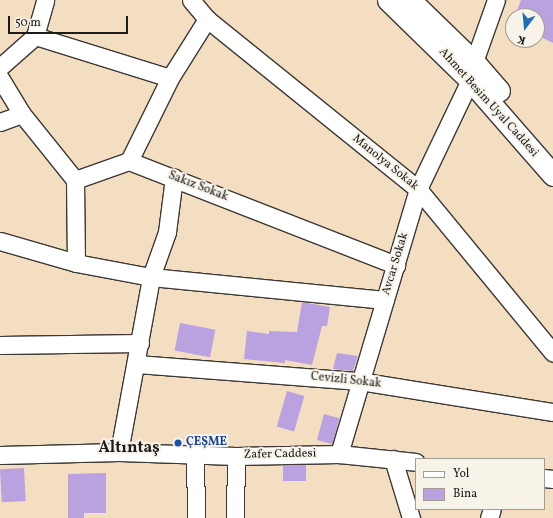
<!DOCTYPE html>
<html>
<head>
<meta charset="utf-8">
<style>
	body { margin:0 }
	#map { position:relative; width:553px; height:518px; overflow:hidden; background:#f4dec1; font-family:Vollkorn,serif }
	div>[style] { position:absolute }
	.building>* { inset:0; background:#baa1df; transform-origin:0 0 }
	.roads { filter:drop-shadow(1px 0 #3c3935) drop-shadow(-1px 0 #3c3935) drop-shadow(0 1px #3c3935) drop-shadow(0 -1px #3c3935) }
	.minor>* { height:17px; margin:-8.5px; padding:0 8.5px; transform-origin:8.5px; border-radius:8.5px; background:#fff }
	.major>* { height:21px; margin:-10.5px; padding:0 10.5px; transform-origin:10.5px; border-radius:10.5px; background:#fff }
	.dots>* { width:11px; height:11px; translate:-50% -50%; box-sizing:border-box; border:2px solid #f7f3e8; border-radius:50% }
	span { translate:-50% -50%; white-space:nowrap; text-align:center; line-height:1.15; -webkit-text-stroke:4px #f7f3e8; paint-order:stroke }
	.street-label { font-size:12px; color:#1c1c1c }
	.transit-label { font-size:12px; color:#164399; font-weight:700 }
	.left { translate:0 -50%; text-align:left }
	.district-label { font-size:16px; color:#1c1c1c; font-weight:700 }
	.legend { position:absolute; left:415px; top:458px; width:130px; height:52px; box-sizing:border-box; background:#f7f3e8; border:1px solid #9f9d96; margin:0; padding:5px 7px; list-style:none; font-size:12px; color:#1c1c1c }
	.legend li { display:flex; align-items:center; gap:8px; height:20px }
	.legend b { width:20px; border:1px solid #9f9d96 }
	.north { position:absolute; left:505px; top:8px; width:40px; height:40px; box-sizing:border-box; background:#f7f3e8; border:1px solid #9f9d96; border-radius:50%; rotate:196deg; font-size:11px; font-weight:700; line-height:16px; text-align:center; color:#1c1c1c }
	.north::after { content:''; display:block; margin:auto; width:14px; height:18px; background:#1f6fb2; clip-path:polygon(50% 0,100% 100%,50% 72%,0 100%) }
	.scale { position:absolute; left:8px; top:16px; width:120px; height:18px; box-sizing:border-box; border:2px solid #1c1c1c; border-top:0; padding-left:5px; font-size:12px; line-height:14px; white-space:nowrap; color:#1c1c1c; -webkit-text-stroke:3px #f7f3e8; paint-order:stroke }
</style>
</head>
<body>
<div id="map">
	<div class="building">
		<i style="clip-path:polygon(521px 0,553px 0,553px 43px,537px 35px,537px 16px,515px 16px)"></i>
		<i style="clip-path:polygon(302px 302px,330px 307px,327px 326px,322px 326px,312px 365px,285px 360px,285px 363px,244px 359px,247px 331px,269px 334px,269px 331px,297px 332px)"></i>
		<i style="left:180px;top:323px;width:36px;height:28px;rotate:11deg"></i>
		<i style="clip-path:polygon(337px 353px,358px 356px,353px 371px,333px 369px)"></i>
		<i style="left:287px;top:391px;width:18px;height:37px;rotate:16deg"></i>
		<i style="left:324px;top:414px;width:16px;height:27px;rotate:15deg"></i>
		<i style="left:283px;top:465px;width:23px;height:16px"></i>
		<i style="left:24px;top:468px;width:33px;height:24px;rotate:87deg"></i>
		<i style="clip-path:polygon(106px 473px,106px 513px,84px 513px,84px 518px,68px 518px,68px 474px)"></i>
	</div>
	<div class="roads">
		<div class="minor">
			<i style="left:191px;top:0;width:25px;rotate:50deg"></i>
			<i style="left:207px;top:19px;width:271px;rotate:38.9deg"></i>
			<i style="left:418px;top:189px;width:212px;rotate:50.5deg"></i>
			<i style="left:35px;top:36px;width:141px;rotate:17.3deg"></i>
			<i style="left:35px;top:36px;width:37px;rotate:-74deg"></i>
			<i style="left:474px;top:62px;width:66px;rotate:-70.5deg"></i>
			<i style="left:0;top:67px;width:47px;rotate:-41.5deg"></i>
			<i style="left:0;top:78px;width:42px;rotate:58.6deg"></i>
			<i style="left:22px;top:114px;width:85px;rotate:51.2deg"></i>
			<i style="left:0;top:122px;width:23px;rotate:-20deg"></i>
			<i style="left:129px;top:161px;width:93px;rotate:-63.7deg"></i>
			<i style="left:170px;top:78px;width:70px;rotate:-57.9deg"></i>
			<i style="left:75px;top:180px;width:57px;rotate:-19.4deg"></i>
			<i style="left:129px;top:161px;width:287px;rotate:21.3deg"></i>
			<i style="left:75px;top:180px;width:83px;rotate:89.3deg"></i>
			<i style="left:0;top:241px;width:79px;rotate:16.1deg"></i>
			<i style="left:76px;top:263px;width:76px;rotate:10.6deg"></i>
			<i style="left:151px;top:277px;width:235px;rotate:5.6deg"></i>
			<i style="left:0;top:345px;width:140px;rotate:-0.8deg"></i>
			<i style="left:137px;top:364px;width:223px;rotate:4.4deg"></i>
			<i style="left:359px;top:381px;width:196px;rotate:9.1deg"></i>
			<i style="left:119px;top:452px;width:178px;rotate:-79.6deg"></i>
			<i style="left:151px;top:277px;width:48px;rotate:-70.4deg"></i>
			<i style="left:167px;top:232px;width:55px;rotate:-82.7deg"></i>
			<i style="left:195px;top:454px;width:64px;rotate:89.1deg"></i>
			<i style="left:339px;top:454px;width:277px;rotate:-73.4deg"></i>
			<i style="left:418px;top:189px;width:121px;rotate:-64.5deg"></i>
			<i style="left:0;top:455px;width:119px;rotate:-1.4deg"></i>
			<i style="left:119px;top:452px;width:117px;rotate:2deg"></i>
			<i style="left:236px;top:456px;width:103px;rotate:-1.1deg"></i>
			<i style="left:339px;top:454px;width:77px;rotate:5.9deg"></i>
			<i style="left:393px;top:459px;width:62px;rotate:73deg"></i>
			<i style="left:544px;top:478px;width:9px;rotate:6deg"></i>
			<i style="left:235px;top:518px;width:62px;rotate:-89.1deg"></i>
			<i style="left:489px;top:518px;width:9px;rotate:-72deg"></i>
		</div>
		<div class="major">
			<i style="left:388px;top:0;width:115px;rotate:44.3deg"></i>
			<i style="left:470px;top:80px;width:126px;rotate:48.9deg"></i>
			<i style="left:410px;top:0;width:89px;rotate:44.1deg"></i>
			<i style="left:474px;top:62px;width:38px;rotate:49deg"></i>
		</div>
	</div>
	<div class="dots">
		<i style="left:178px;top:443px;background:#1a4fb4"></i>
	</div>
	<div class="street-label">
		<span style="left:488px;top:103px;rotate:48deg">Ahmet Besim Uyal Caddesi</span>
		<span style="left:385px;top:163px;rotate:39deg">Manolya Sokak</span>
		<span style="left:198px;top:187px;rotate:21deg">Sakız Sokak</span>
		<span style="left:396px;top:264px;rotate:-73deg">Avcar Sokak</span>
		<span style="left:346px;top:381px;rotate:6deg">Cevizli Sokak</span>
		<span style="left:280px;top:455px;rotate:-1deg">Zafer Caddesi</span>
	</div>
	<div class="transit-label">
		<span class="left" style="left:186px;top:443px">ÇEŞME</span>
	</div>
	<div class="district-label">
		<span style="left:129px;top:448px">Altıntaş</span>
	</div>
	<ul class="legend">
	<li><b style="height:5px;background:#fff"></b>Yol</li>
	<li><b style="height:11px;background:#baa1df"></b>Bina</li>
	</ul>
	<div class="north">K</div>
	<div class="scale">50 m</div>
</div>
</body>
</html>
